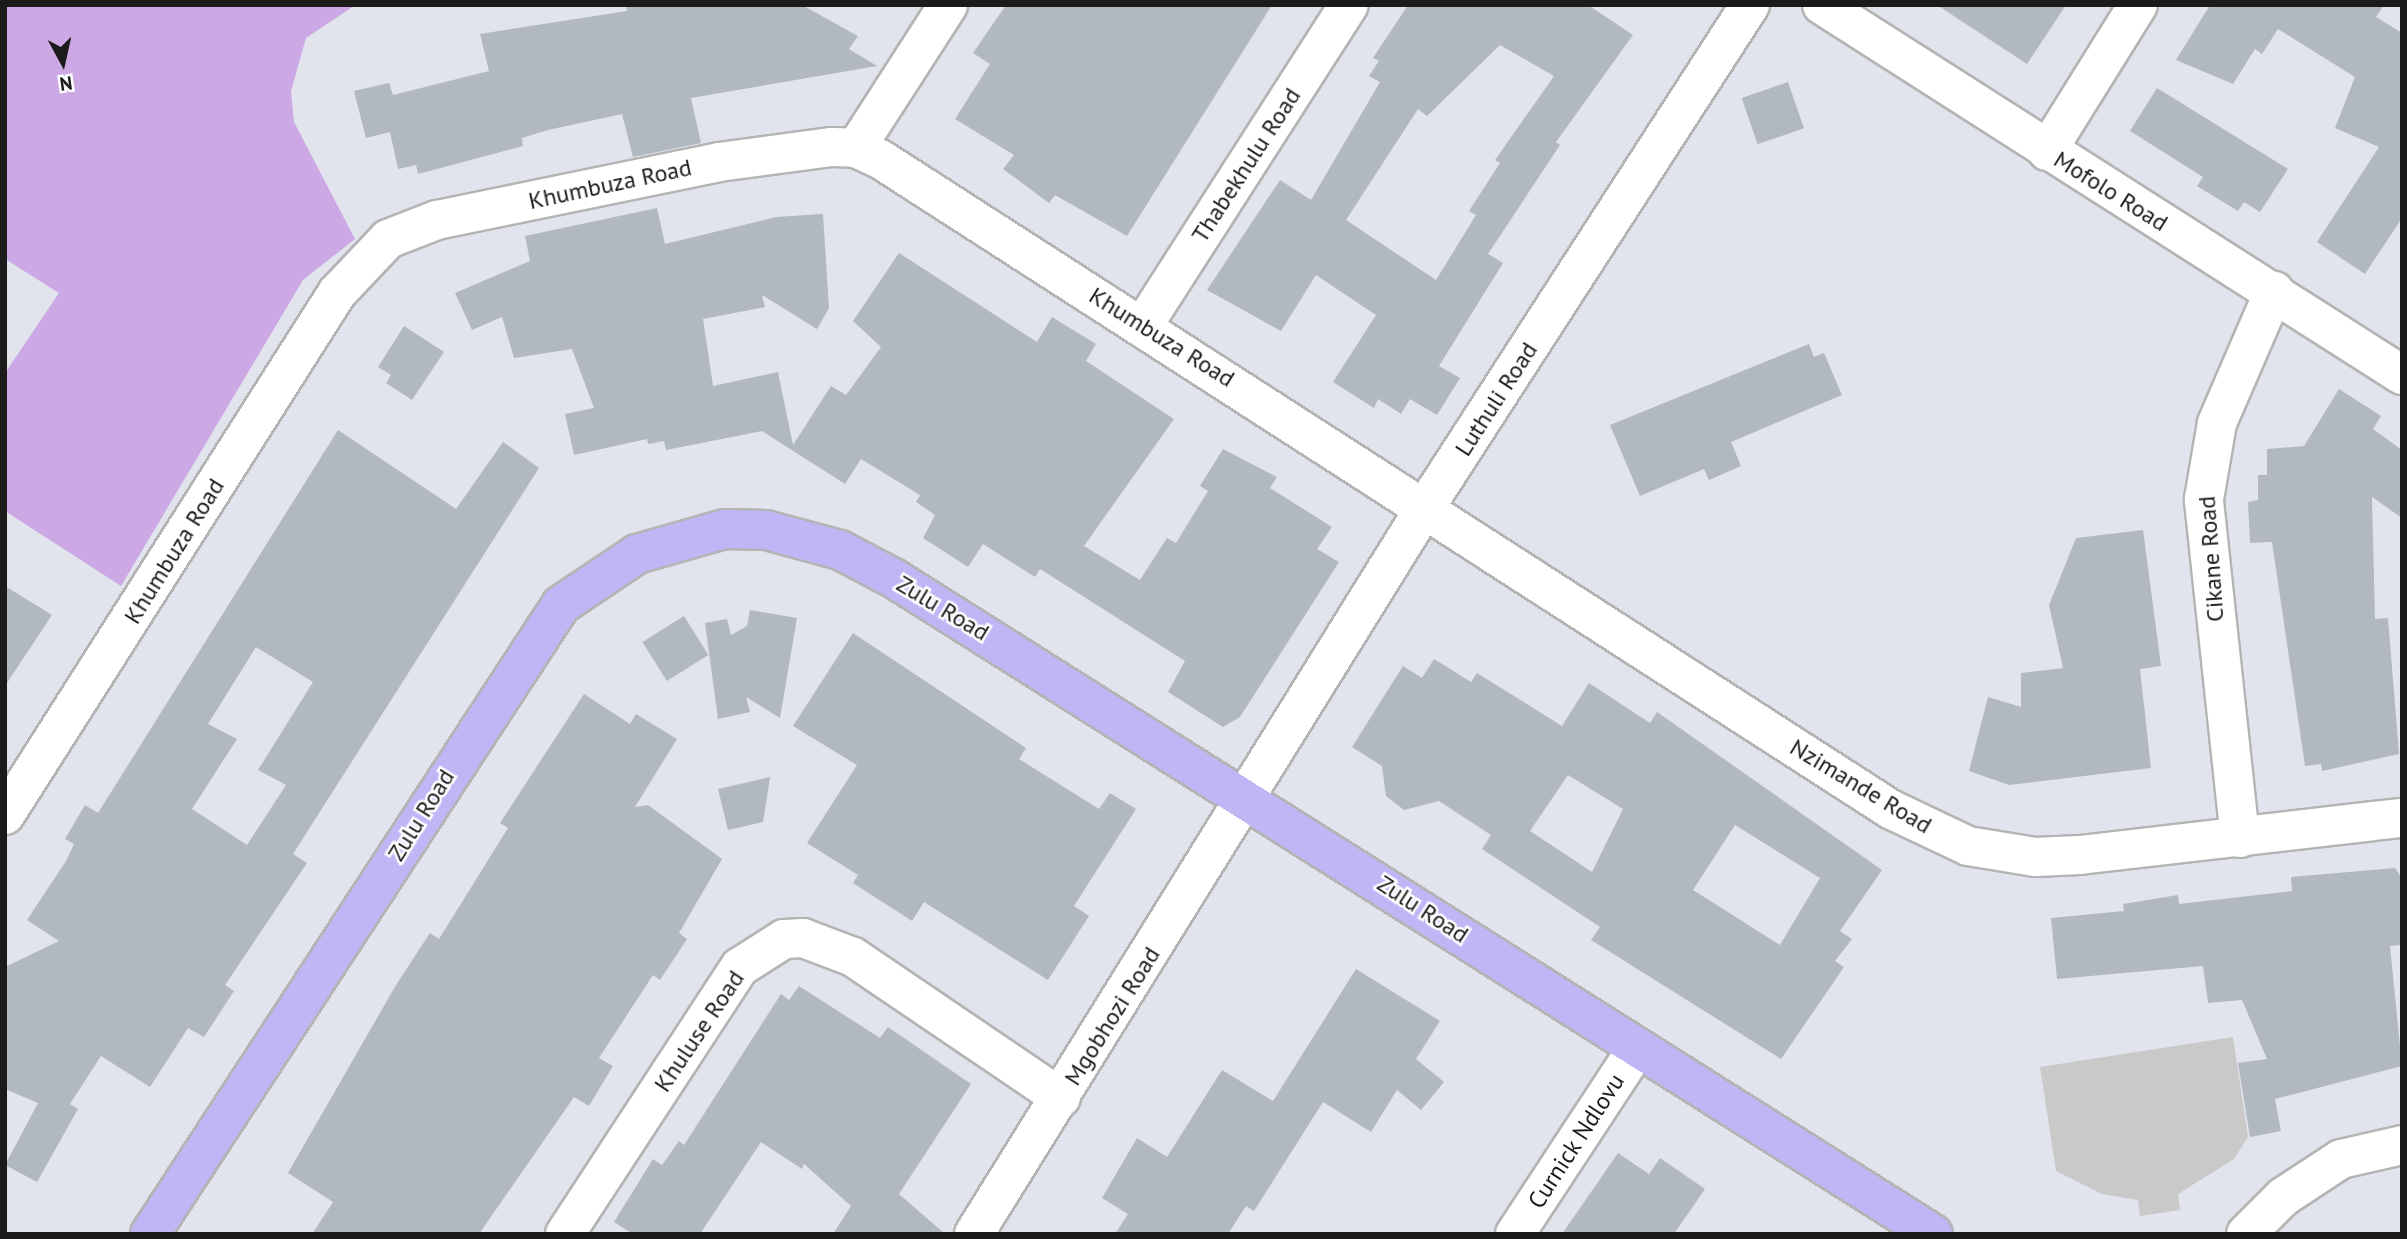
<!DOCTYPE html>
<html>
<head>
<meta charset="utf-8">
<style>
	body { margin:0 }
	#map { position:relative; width:2407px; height:1239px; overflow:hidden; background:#e1e4ec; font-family:"PT Sans",sans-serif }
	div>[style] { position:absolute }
	.religious>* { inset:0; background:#c9c9c9 }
	.grass>* { inset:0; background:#cca8e5 }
	.building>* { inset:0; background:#b1b8c0; transform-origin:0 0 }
	.roads { filter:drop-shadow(2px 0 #b4b4b4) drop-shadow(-2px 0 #b4b4b4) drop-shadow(0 2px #b4b4b4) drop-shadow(0 -2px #b4b4b4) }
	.street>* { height:38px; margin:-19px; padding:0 19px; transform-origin:19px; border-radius:19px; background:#fff }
	.secondary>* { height:38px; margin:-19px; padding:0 19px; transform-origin:19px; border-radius:19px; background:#beb6f5 }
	span { translate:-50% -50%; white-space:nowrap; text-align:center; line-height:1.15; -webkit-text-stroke:5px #fff; paint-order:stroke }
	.street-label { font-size:24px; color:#1b1b1b }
	.frame { position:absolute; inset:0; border:7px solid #1b1b1b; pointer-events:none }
	.north { position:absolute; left:28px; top:28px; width:70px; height:70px; -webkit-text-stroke:5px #fff; paint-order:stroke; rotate:172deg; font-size:19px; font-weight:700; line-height:28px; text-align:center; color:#1b1b1b }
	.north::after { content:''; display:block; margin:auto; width:24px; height:32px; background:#1b1b1b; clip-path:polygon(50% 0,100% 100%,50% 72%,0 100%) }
</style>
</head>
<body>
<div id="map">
	<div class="religious">
		<i style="clip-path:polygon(2233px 1037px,2248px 1137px,2234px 1159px,2178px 1194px,2180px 1210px,2140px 1216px,2138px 1200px,2102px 1194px,2056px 1171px,2040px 1067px)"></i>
	</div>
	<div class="grass">
		<i style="clip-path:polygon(5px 5px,368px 5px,354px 6px,306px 38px,291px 91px,294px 122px,355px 239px,303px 280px,121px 586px,5px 511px,5px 373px,59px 293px,5px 259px)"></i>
	</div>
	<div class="building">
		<i style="clip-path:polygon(626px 5px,802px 5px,858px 36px,849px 49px,877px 66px,691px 98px,701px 143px,633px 157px,622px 114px,548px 130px,522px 138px,523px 146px,418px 174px,416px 165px,398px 169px,390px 132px,366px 138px,354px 91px,389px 83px,393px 95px,489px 71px,480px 34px,627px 11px)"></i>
		<i style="clip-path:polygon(1006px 5px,1272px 5px,1127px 236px,1055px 195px,1049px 203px,1003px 169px,1014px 155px,955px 119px,990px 64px,973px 53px)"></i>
		<i style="clip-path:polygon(evenodd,1408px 5px,1588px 5px,1633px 35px,1556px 142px,1560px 145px,1488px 254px,1503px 263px,1439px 366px,1460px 378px,1437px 415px,1410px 399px,1401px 414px,1378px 399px,1374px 408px,1333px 382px,1376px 315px,1316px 275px,1281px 331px,1207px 290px,1280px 180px,1311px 200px,1380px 82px,1369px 76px,1379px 61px,1373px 58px,1408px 5px,1500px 45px,1554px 76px,1495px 160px,1500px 163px,1469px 211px,1476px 215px,1436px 280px,1346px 220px,1418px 109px,1427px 116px,1500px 45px)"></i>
		<i style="clip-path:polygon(1937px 5px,2066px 5px,2027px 64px)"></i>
		<i style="clip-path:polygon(2210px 5px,2384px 5px,2376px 17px,2402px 33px,2402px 218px,2365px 274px,2317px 242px,2379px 147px,2335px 128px,2355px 77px,2278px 29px,2262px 54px,2255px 49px,2233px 84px,2176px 60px)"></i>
		<i style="left:1788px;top:82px;width:49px;height:49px;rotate:71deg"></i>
		<i style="clip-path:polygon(2157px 88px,2288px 169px,2260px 212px,2244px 202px,2238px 211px,2197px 186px,2203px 177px,2130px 131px)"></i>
		<i style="clip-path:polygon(657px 208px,665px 244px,776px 217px,823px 214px,829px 308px,817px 329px,762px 295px,765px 307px,703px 319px,713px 386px,778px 372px,793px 445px,831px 386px,846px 395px,881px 347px,853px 321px,899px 253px,1037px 342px,1052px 317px,1096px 344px,1086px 361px,1174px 419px,1084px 546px,1140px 580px,1167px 538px,1176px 543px,1208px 491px,1200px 486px,1223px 449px,1277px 477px,1270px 488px,1332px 527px,1317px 549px,1339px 562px,1240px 717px,1223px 727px,1168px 692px,1185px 661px,1040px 569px,1035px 577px,983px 544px,968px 567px,923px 538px,935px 515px,916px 502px,920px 495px,861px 459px,845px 484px,762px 431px,666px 450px,664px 441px,648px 444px,647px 439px,574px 455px,565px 414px,594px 408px,572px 349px,514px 358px,502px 317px,472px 330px,455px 293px,530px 261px,525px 236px)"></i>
		<i style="clip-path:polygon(404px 326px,444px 352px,412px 400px,386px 383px,391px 375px,378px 367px)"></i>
		<i style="clip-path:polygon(1809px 344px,1814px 357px,1824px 353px,1842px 395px,1731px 442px,1741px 466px,1709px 480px,1704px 469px,1640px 496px,1610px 425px)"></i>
		<i style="clip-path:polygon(2339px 389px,2381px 416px,2373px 429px,2402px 450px,2402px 518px,2372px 497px,2375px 619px,2388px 618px,2399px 754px,2322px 771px,2321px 764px,2305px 766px,2272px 542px,2250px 543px,2248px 502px,2258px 500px,2258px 475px,2267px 475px,2267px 449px,2304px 446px)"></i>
		<i style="clip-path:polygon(evenodd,338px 430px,456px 509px,503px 442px,539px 468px,293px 854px,307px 863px,225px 985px,234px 991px,204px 1037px,188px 1028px,150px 1087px,101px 1056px,70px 1104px,78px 1109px,37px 1182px,5px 1165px,38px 1103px,5px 1089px,5px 967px,59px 941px,27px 920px,66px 861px,74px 844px,65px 839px,85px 805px,98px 813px,338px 430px,256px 647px,313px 682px,258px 770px,286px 785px,247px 845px,192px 809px,237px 739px,208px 724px,256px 647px)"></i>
		<i style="clip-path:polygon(2143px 530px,2161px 666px,2140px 669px,2151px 768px,2009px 785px,1969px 771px,1988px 697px,2021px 707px,2021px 673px,2063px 668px,2049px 605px,2076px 538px)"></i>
		<i style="clip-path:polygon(5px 586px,52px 615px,5px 686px)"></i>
		<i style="clip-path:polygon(750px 610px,797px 618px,780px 718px,746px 697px,750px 712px,718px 719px,705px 623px,727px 619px,731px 635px,747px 626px)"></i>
		<i style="left:684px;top:616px;width:46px;height:49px;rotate:58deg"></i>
		<i style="clip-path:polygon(853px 633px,1026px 748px,1019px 759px,1099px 809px,1110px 793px,1136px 809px,1074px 906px,1089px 916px,1048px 980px,924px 902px,912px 921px,853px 883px,858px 875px,807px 843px,857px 765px,793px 726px)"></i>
		<i style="clip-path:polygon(evenodd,1434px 659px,1471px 682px,1477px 673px,1562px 726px,1589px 683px,1650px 723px,1657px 712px,1882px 870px,1840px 931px,1852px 939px,1835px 961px,1844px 967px,1781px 1059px,1591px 940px,1600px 927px,1482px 849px,1491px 835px,1439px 801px,1404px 810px,1386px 796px,1382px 766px,1352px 747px,1403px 666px,1422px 678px,1434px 659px,1568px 775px,1623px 809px,1592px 872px,1530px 831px,1568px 775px,1434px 659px,1735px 825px,1820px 878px,1780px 945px,1693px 890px,1735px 825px)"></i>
		<i style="clip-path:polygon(584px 694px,630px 724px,636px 714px,677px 739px,635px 807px,648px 805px,722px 859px,679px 933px,687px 939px,660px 980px,653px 975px,599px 1058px,613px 1066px,589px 1106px,574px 1097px,479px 1234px,312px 1234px,333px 1202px,288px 1173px,396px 985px,430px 933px,439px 939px,508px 828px,500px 823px)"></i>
		<i style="clip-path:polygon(770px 777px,763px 822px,728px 830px,718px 789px)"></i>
		<i style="clip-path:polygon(2395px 868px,2402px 878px,2402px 945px,2390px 946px,2402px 1066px,2275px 1099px,2281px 1131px,2250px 1137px,2238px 1063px,2267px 1059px,2242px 1000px,2208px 1003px,2203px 966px,2057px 979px,2051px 918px,2124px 911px,2123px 904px,2178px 895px,2179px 904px,2292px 891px,2291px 877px)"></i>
		<i style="clip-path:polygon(1356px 969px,1440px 1021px,1416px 1059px,1444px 1082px,1421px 1110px,1397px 1090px,1371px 1132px,1323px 1102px,1254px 1211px,1246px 1206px,1228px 1234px,1115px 1234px,1128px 1214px,1102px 1198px,1137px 1138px,1167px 1157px,1222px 1070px,1273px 1101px)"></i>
		<i style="clip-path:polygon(799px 986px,880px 1038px,888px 1027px,971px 1084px,899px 1194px,945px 1234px,833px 1234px,851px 1206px,804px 1164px,802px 1169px,761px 1142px,700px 1234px,633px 1234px,614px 1222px,653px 1159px,662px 1165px,679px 1141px,684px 1145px,781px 994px,789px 1000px)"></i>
		<i style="clip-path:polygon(1618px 1153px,1649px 1174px,1660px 1158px,1705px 1189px,1674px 1234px,1562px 1234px)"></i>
	</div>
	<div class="roads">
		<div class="street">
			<i style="left:1822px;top:5px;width:688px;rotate:32.54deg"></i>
			<i style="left:856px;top:148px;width:170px;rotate:-57.2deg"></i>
			<i style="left:2047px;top:151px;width:172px;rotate:-58.1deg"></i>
			<i style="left:1144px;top:324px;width:379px;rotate:-57.3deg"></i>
			<i style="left:5px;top:815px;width:619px;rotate:-57.54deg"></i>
			<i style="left:337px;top:293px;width:74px;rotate:-46.6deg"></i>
			<i style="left:388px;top:239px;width:53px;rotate:-21.2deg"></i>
			<i style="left:437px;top:220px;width:288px;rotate:-11.6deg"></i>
			<i style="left:719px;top:162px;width:114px;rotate:-7.6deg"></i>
			<i style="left:832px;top:147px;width:24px;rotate:2deg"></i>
			<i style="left:856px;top:148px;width:26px;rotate:25deg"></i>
			<i style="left:880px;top:159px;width:1201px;rotate:32.76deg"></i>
			<i style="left:1890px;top:809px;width:86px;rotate:25.4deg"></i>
			<i style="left:1968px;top:846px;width:68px;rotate:9.3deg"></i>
			<i style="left:2035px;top:857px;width:45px;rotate:-2.5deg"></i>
			<i style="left:2080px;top:855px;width:324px;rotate:-6.6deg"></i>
			<i style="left:2240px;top:838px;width:341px;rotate:-96.1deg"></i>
			<i style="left:2204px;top:499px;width:77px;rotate:-80.3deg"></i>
			<i style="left:2217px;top:423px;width:144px;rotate:-66.6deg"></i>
			<i style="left:565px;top:1234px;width:319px;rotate:-56.8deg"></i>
			<i style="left:740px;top:967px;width:52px;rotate:-32.5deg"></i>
			<i style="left:784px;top:939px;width:19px;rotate:-3deg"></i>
			<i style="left:803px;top:938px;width:53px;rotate:20.8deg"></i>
			<i style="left:853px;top:957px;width:251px;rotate:34.1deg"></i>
			<i style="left:974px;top:1234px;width:857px;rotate:-58.16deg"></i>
			<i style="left:1426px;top:506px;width:597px;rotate:-57.11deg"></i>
			<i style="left:1515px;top:1234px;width:222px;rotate:-56.7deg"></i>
			<i style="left:2246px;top:1234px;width:52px;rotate:-45deg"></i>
			<i style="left:2283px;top:1197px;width:69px;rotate:-33.2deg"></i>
			<i style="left:2341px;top:1159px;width:63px;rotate:-12.9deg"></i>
		</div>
		<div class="secondary">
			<i style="left:150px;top:1234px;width:751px;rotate:-56.84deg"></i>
			<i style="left:561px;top:605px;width:92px;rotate:-33.9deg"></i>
			<i style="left:637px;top:554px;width:91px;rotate:-15.9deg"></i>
			<i style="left:725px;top:529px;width:41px;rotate:1.4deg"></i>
			<i style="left:766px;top:530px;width:77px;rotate:15.1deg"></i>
			<i style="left:840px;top:550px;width:62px;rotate:27.8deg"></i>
			<i style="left:895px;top:579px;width:1227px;rotate:32.25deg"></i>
		</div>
	</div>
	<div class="street-label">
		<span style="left:1246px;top:165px;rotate:-57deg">Thabekhulu Road</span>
		<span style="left:610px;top:184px;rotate:-12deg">Khumbuza Road</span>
		<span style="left:2111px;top:191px;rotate:32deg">Mofolo Road</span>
		<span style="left:1162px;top:337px;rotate:32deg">Khumbuza Road</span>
		<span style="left:1496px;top:399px;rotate:-57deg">Luthuli Road</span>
		<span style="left:174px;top:551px;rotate:-58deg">Khumbuza Road</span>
		<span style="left:2211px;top:559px;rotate:-94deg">Cikane Road</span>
		<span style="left:943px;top:608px;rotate:31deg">Zulu Road</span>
		<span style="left:1861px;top:786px;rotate:31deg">Nzimande Road</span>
		<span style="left:421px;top:815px;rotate:-58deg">Zulu Road</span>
		<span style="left:1423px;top:909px;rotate:33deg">Zulu Road</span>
		<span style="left:1112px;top:1016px;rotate:-58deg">Mgobhozi Road</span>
		<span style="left:699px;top:1031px;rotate:-56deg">Khuluse Road</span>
		<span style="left:1576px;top:1141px;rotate:-57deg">Curnick Ndlovu</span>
	</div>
	<div class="frame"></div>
	<div class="north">N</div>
</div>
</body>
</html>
